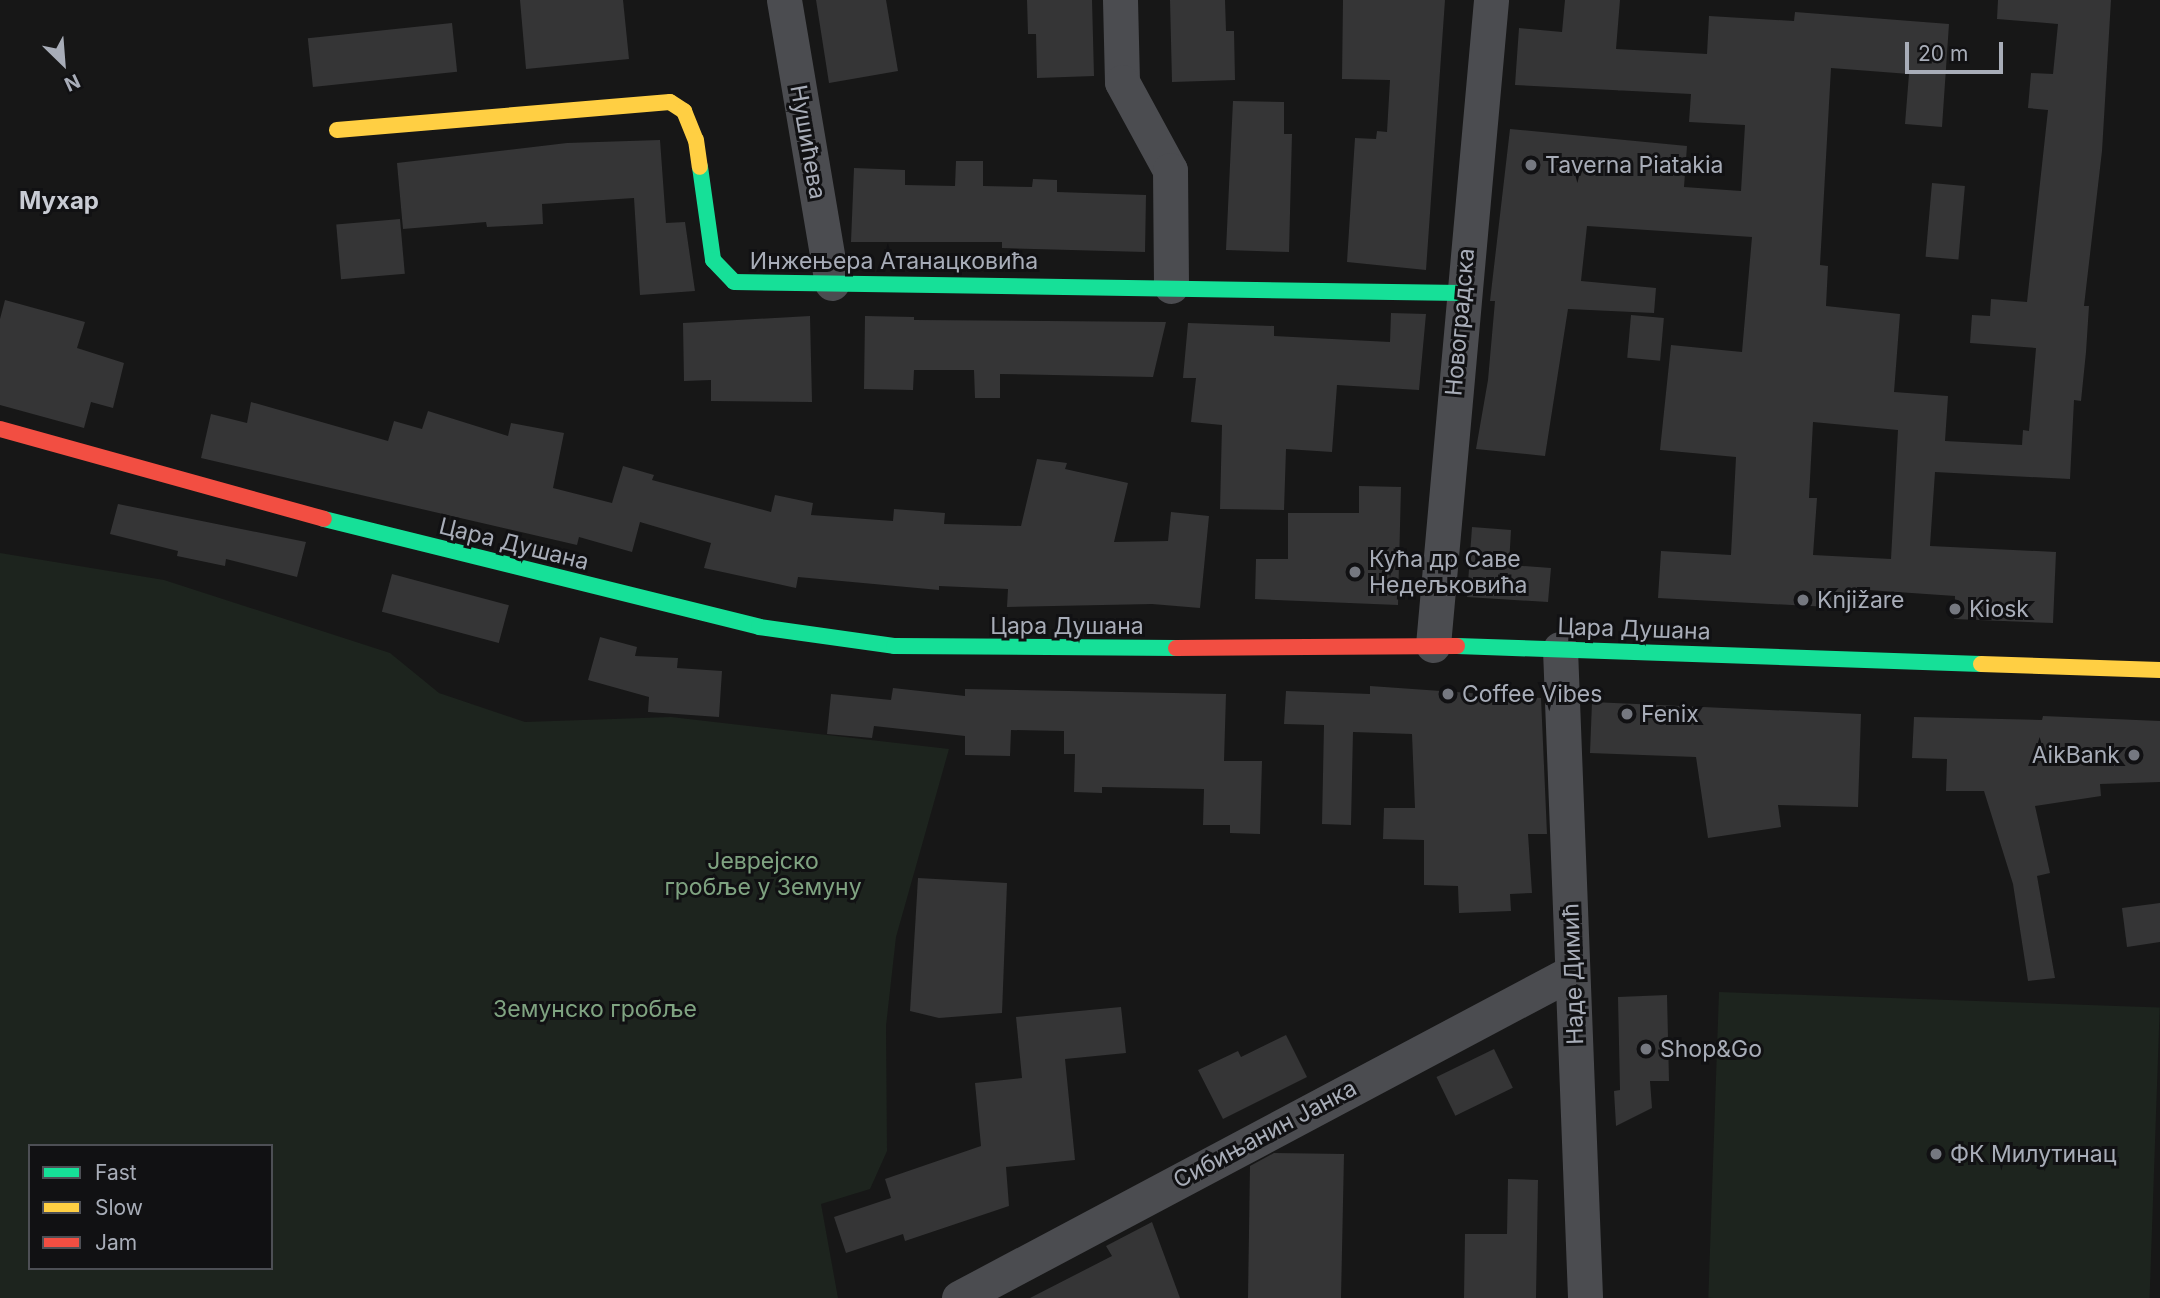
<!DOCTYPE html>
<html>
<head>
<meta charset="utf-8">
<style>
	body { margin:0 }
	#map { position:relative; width:2160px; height:1298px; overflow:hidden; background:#171717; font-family:Inter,sans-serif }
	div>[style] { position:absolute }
	.green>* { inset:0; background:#1d241e; transform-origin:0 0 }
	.building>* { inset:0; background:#353536; transform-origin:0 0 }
	.street>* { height:35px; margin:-17.5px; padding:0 17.5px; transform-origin:17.5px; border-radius:17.5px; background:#4b4c50 }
	.fast>* { height:16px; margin:-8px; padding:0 8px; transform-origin:8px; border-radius:8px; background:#16e098 }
	.slow>* { height:16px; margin:-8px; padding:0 8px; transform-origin:8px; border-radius:8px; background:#ffcf43 }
	.jam>* { height:16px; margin:-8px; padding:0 8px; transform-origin:8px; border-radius:8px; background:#f24e42 }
	.dots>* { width:19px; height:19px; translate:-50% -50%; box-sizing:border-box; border:4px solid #111113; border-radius:50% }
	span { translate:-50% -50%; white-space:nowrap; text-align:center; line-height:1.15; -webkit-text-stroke:6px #111113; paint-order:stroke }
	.street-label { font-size:23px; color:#a8adb8 }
	.poi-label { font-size:23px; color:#a8adb8 }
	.left { translate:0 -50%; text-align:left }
	.right { translate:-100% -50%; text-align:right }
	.park-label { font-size:23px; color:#7fa381 }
	.neighbourhood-label { font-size:24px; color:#c9ccd4; font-weight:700 }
	.legend { position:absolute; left:28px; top:1144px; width:245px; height:126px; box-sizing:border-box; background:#111113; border:2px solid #4d4f55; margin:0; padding:9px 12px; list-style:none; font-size:21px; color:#a8adb8 }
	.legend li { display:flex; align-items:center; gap:14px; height:35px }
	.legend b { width:35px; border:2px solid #4d4f55 }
	.north { position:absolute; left:28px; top:28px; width:70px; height:70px; -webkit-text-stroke:5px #111113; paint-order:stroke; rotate:155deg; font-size:19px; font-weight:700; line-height:28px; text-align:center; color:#a8adb8 }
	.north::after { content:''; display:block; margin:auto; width:24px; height:32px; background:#a8adb8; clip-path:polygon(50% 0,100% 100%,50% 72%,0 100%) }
	.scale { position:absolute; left:1905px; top:42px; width:98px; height:32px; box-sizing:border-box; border:4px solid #a8adb8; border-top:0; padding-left:9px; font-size:21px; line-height:24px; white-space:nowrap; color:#a8adb8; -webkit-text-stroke:5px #111113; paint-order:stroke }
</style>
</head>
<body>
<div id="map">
	<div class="green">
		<i style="clip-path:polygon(evenodd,0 553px,164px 580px,390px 653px,439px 693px,525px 722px,671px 717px,949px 749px,896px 937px,886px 1026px,887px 1151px,870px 1189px,821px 1204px,838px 1298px,0 1298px,0 553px,30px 1146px,271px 1146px,271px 1268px,30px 1268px,30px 1146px)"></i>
		<i style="left:1719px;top:992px;width:441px;height:306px;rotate:2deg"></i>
	</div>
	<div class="building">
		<i style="clip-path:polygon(520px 0,623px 0,629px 59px,526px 69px)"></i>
		<i style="clip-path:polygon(816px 0,886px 0,898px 71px,829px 83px)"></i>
		<i style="clip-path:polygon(1027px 0,1092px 0,1094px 76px,1037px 78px,1036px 34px,1028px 34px)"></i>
		<i style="clip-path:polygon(1170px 0,1225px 0,1226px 31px,1234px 31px,1235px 80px,1172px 82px)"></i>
		<i style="clip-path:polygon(1343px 0,1445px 0,1426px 270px,1347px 262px,1355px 138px,1376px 139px,1377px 131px,1387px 132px,1390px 80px,1342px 79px)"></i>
		<i style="clip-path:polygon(evenodd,1565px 0,1620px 0,1616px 49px,1707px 54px,1709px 16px,1794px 21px,1795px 12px,1949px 24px,1942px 127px,1905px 124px,1909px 74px,1831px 68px,1820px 265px,1828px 266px,1826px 306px,1900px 314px,1894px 392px,1948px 396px,1945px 441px,2022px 445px,2023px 430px,2029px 431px,2036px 348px,1970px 343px,1972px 315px,1990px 316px,1991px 299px,2027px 302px,2048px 110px,2028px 108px,2031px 73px,2053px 74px,2058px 24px,1997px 19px,1998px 0,2111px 0,2102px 151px,2084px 306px,2089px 306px,2086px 352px,2081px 401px,2074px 400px,2070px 479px,1935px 472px,1930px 546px,2056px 552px,2053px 623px,1954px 619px,1955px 596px,1868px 590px,1867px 609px,1658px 598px,1661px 551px,1731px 555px,1736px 457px,1660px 450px,1671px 345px,1742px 352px,1752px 237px,1587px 226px,1581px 281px,1656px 288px,1654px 313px,1568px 309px,1545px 456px,1476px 449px,1488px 380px,1495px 301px,1490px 301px,1510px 129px,1687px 146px,1684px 187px,1741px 191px,1745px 125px,1689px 122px,1691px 94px,1515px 85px,1519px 28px,1562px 32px,1565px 0,1813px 422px,1898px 430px,1891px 559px,1813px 555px,1817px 498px,1809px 498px,1813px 422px)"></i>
		<i style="left:452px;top:23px;width:49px;height:145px;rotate:84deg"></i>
		<i style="clip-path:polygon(1233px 101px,1284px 102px,1284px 134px,1292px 134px,1289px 252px,1226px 250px)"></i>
		<i style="clip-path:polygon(660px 140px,666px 223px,685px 222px,695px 291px,640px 295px,634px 198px,542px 204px,543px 224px,487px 227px,486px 222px,403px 229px,397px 163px,567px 143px)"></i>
		<i style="clip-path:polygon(956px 161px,983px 161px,983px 186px,1032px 187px,1033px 179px,1057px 180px,1057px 192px,1146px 195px,1145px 252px,1002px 248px,1002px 242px,851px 242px,854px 168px,905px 170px,905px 185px,955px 186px)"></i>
		<i style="left:1932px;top:183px;width:33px;height:74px;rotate:5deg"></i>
		<i style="left:400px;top:219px;width:55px;height:64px;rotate:85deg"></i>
		<i style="clip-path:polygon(5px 300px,85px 322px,77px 348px,124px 363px,113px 408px,91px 402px,84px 428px,0 405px,0 319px)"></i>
		<i style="clip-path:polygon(1391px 313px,1426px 314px,1419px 390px,1337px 385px,1332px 452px,1286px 449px,1284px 510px,1220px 509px,1222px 425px,1191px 422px,1196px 378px,1183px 378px,1188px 323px,1274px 326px,1274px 336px,1390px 342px)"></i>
		<i style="left:1631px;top:315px;width:33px;height:43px;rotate:5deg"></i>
		<i style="clip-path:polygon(810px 316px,812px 402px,711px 401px,711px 380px,684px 381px,683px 323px)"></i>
		<i style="clip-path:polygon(865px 316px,914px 317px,914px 320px,1166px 322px,1153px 377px,1000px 374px,1000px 398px,975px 398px,974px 370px,914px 370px,913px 390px,864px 389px)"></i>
		<i style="clip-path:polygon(251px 402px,388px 441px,394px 421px,422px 429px,428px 411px,508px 436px,511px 423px,564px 433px,553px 488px,612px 503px,623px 466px,654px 475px,652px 480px,771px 512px,775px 495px,813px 503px,811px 515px,893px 521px,894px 509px,945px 513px,944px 524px,1021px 526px,1037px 459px,1067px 463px,1065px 469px,1128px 483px,1114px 542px,1168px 541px,1171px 512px,1209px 516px,1200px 608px,1152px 604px,1007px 607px,1008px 589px,939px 586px,939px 590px,798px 577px,796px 588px,704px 568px,711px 543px,640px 522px,632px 552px,579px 537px,577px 545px,201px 458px,211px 414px,247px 423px)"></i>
		<i style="clip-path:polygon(1359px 486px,1401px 487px,1398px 605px,1255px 599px,1256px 559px,1288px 559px,1288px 513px,1359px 513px)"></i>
		<i style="clip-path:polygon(118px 504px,306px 542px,297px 577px,226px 559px,225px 566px,177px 556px,178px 551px,110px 534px)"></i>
		<i style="clip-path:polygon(1472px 527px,1511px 530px,1509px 565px,1551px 568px,1548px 602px,1467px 597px)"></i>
		<i style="left:392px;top:574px;width:121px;height:39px;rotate:15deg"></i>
		<i style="clip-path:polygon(600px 637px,637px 647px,635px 656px,678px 658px,677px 668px,722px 671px,719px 717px,648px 712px,649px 697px,588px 680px)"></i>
		<i style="clip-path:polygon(1370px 686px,1541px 698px,1547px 834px,1528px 834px,1532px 893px,1510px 894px,1511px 911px,1459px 913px,1458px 886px,1424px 885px,1424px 840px,1383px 839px,1384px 808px,1415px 808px,1412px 734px,1353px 732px,1351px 825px,1322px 824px,1324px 725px,1284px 724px,1286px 691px,1370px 694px)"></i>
		<i style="clip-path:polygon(893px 688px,965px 696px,965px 689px,1226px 694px,1224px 761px,1262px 761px,1260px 834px,1230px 833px,1230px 825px,1203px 825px,1204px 789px,1102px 787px,1102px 793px,1074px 792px,1075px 754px,1064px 754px,1064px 731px,1011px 730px,1010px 756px,965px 755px,965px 736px,874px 726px,872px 738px,827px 734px,831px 694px,891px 700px)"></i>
		<i style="clip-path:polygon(1592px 702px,1861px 714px,1858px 807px,1778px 805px,1781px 827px,1708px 838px,1696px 757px,1590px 753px)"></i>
		<i style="clip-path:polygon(2043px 716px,2160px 721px,2160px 782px,2100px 784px,2101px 796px,2035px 806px,2050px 873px,2037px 876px,2055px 978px,2028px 981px,2013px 884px,1984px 791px,1946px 791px,1947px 759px,1912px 758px,1914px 717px,2042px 720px)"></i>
		<i style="clip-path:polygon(918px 878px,1007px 883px,1002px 1013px,939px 1018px,910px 1011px)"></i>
		<i style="clip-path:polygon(2160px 903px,2160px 942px,2127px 947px,2122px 908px)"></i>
		<i style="clip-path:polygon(1667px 995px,1669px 1081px,1650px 1081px,1652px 1108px,1616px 1126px,1614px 1091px,1620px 1090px,1618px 997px)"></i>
		<i style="clip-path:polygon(1121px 1007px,1126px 1053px,1065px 1059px,1075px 1160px,1006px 1167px,1009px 1206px,905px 1241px,903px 1234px,846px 1253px,834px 1217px,891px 1198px,885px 1179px,981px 1146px,975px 1083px,1022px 1078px,1016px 1017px)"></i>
		<i style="clip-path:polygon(1286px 1035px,1307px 1077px,1223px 1119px,1198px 1070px,1238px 1051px,1241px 1057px)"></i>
		<i style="left:1494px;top:1049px;width:43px;height:64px;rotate:64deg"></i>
		<i style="clip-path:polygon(1274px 1153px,1344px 1154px,1341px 1298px,1248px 1298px,1250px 1166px)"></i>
		<i style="clip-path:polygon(1508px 1179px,1538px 1180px,1536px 1298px,1464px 1298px,1465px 1234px,1507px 1234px)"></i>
		<i style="clip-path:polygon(1152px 1222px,1180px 1298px,1030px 1298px,1112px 1256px,1106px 1246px)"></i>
	</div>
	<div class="street">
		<i style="left:784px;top:0;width:287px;rotate:80.4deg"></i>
		<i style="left:1120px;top:0;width:82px;rotate:88.6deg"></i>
		<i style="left:1122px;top:82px;width:100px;rotate:61.4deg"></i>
		<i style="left:1170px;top:170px;width:116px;rotate:89.5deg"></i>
		<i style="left:1433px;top:645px;width:648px;rotate:-84.86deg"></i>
		<i style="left:1560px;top:649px;width:649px;rotate:87.79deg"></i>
		<i style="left:959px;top:1298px;width:694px;rotate:-28deg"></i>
	</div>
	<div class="fast">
		<i style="left:700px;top:167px;width:94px;rotate:82deg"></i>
		<i style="left:713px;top:260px;width:30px;rotate:46deg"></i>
		<i style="left:734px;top:282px;width:728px;rotate:0.87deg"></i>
		<i style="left:324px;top:519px;width:448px;rotate:13.9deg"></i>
		<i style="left:759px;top:627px;width:136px;rotate:8deg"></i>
		<i style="left:894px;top:646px;width:282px;rotate:0.4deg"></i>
		<i style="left:1457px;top:646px;width:524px;rotate:1.97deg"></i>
	</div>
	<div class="slow">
		<i style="left:337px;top:130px;width:334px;rotate:-4.8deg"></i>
		<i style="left:670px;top:102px;width:17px;rotate:33deg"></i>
		<i style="left:684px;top:111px;width:31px;rotate:68deg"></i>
		<i style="left:696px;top:140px;width:27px;rotate:82deg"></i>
		<i style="left:1981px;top:664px;width:179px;rotate:1.9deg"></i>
	</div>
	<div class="jam">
		<i style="left:0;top:429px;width:336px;rotate:15.5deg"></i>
		<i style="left:1176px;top:648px;width:281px;rotate:-0.4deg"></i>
	</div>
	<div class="dots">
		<i style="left:1531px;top:165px;background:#757880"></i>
		<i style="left:1355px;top:572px;background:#757880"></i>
		<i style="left:1803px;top:600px;background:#757880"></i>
		<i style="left:1955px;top:609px;background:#757880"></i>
		<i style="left:1448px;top:694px;background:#757880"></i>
		<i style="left:1627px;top:714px;background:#757880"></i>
		<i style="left:2134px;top:755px;background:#757880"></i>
		<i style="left:1646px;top:1049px;background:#757880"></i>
		<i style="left:1936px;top:1154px;background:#757880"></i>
	</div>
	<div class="street-label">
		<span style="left:808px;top:142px;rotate:80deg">Нушићева</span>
		<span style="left:894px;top:261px">Инжењера Атанацковића</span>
		<span style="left:1460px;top:322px;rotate:-85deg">Новоградска</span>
		<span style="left:514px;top:544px;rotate:14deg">Цара Душана</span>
		<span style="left:1067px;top:626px">Цара Душана</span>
		<span style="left:1634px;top:629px;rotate:2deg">Цара Душана</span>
		<span style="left:1573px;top:974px;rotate:-92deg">Наде Димић</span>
		<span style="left:1265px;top:1134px;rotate:-28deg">Сибињанин Јанка</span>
	</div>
	<div class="poi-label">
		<span class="left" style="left:1545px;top:165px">Taverna Piatakia</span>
		<span class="left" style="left:1369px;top:572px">Кућа др Саве<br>Недељковића</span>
		<span class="left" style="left:1817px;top:600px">Knjižare</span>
		<span class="left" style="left:1969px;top:609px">Kiosk</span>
		<span class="left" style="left:1462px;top:694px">Coffee Vibes</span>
		<span class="left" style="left:1641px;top:714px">Fenix</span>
		<span class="right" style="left:2120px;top:755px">AikBank</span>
		<span class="left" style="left:1660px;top:1049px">Shop&amp;Go</span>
		<span class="left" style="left:1950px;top:1154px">ФК Милутинац</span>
	</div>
	<div class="park-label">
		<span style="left:763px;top:874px">Јеврејско<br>гробље у Земуну</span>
		<span style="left:595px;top:1009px">Земунско гробље</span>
	</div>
	<div class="neighbourhood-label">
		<span style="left:59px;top:201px">Мухар</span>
	</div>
	<ul class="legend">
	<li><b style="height:9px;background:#16e098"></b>Fast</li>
	<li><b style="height:9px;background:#ffcf43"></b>Slow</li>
	<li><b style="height:9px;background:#f24e42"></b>Jam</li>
	</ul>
	<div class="north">N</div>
	<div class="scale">20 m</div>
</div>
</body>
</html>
